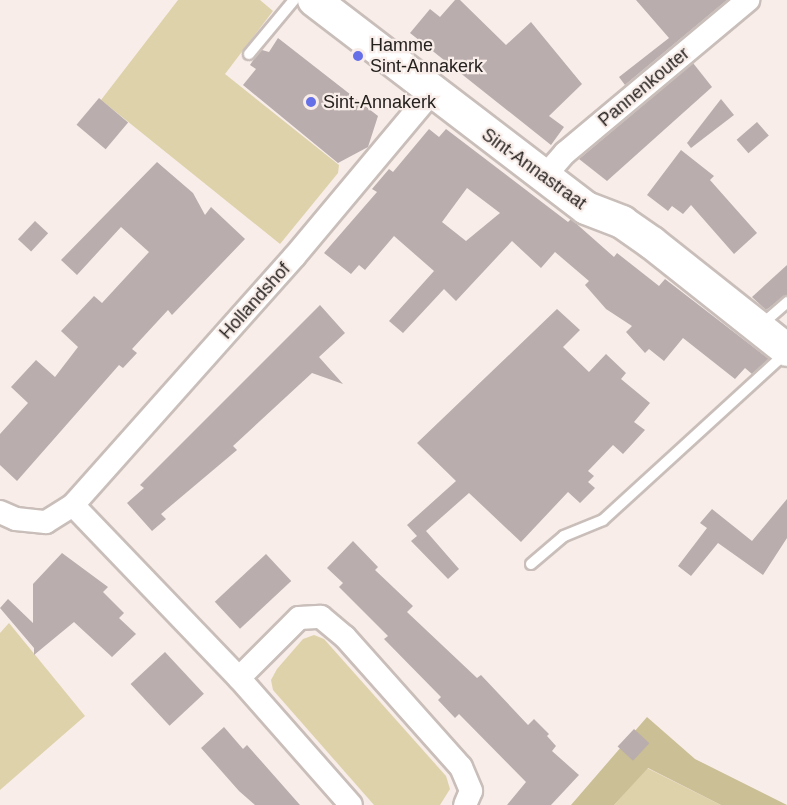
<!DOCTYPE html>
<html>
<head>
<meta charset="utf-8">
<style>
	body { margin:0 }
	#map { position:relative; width:787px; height:805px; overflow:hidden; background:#f8ede8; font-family:Arial,sans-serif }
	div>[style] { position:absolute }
	.green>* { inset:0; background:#ded2ab }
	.forest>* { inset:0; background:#cbbf95 }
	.building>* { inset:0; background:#b9adad; transform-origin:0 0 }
	.roads { filter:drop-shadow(2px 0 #c9beb9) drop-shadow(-2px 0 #c9beb9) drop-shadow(0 2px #c9beb9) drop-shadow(0 -2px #c9beb9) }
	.lane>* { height:10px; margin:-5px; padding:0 5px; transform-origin:5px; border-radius:5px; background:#fff }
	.street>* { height:22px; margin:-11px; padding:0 11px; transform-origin:11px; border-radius:11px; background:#fff }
	.secondary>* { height:32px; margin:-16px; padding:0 16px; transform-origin:16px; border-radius:16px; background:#fff }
	.dots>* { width:16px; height:16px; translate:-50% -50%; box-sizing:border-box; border:3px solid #f8ede8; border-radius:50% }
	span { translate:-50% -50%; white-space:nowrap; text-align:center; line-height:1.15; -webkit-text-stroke:4.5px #f8ede8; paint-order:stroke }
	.poi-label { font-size:18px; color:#25211f }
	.left { translate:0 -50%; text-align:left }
	.street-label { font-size:18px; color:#25211f }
</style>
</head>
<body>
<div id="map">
	<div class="green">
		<i style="clip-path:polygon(178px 0,260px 0,273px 11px,225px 74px,339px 165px,338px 173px,280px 244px,101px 100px)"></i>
		<i style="clip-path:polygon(9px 623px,85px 716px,0 790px,0 633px)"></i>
		<i style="clip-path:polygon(314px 635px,324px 639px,446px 776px,450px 789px,440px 805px,374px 805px,273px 690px,271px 680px,277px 669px,303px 639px)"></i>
		<i style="clip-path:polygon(647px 768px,721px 805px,614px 805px)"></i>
	</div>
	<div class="forest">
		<i style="clip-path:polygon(647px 717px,695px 759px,787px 805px,721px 805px,648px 768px,614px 805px,571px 805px)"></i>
	</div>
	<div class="building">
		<i style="clip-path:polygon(455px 0,460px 0,506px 45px,531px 22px,582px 84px,549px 116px,564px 127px,551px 145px,410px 33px,430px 9px,440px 17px)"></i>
		<i style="clip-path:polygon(636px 0,727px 0,625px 85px,619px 77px,669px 38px)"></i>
		<i style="clip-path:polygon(278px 38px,378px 116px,368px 147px,338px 163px,243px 85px,256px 69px,250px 65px,254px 59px,262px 50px,269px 52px)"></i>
		<i style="clip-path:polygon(693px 63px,712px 87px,607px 181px,579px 159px)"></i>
		<i style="left:99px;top:98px;width:38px;height:35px;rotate:40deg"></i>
		<i style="clip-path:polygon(721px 99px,734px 115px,691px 148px,687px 143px)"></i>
		<i style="left:757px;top:122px;width:18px;height:27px;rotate:49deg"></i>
		<i style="clip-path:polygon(evenodd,429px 129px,439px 137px,446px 129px,568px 222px,571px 219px,614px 257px,617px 253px,659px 286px,665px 279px,769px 359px,752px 374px,745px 368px,735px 379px,683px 338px,664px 361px,649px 349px,645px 353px,626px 332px,632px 326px,606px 309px,585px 285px,589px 281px,555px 252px,541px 268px,512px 241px,456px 301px,444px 289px,403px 333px,389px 321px,434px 271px,394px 236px,365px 270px,359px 265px,351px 274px,324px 253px,377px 192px,372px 189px,389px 169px,393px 172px,429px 129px,467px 188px,500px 213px,466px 241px,442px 222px,467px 188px)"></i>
		<i style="clip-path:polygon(681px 150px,714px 176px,710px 180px,757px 233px,734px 254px,691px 205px,683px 214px,672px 206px,668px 211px,647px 195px)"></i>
		<i style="clip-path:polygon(157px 162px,193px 193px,205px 215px,211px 207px,245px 239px,172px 315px,168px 310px,132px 349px,137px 353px,123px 368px,119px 365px,17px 481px,0 465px,0 434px,28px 403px,11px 387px,36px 360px,55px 377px,78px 347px,61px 331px,94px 296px,102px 303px,149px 252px,121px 227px,77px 275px,61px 260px)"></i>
		<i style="left:35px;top:221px;width:18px;height:25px;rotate:43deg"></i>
		<i style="clip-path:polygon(787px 265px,787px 295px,766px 310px,752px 297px)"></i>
		<i style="clip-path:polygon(320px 305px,345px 333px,319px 357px,343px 384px,312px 373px,233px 446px,237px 450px,161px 514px,166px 519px,152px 531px,127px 503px,144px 488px,140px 485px)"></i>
		<i style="clip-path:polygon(557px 309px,580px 330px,563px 347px,589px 372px,606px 354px,626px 373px,621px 379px,650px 403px,634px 422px,645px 430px,623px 454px,613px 445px,588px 471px,594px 476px,588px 482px,595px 488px,580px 503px,568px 492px,521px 542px,469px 493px,426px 531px,459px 569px,448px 579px,411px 541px,417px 536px,407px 525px,456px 481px,417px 443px)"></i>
		<i style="clip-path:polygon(787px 499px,787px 538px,763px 575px,718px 543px,691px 576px,678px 566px,707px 528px,700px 523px,712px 509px,752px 541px)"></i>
		<i style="clip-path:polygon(353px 541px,378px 567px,375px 570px,413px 606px,407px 612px,477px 678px,481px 675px,528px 725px,534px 719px,549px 734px,547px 736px,556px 746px,552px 751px,579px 775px,551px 805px,507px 805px,526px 782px,459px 714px,455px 718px,438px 700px,441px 697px,384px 639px,388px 636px,339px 587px,343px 583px,327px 568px)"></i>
		<i style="clip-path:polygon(62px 553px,108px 587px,103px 592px,124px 613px,119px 618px,136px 634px,112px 657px,74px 622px,34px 655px,34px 648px,0 608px,8px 599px,33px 623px,33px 584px)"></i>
		<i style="left:266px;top:554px;width:37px;height:70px;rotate:47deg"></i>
		<i style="left:165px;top:652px;width:57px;height:47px;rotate:47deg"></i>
		<i style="clip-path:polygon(224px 727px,243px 749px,247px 745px,300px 805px,255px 805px,239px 791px,201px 748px)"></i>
		<i style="left:634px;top:729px;width:21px;height:24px;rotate:43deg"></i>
	</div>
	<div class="roads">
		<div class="lane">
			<i style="left:249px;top:54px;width:70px;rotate:-50.2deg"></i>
			<i style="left:761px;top:325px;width:35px;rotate:-41deg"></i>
			<i style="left:531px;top:564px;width:43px;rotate:-40.3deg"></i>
			<i style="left:564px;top:536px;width:42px;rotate:-22.3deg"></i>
			<i style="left:603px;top:520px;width:246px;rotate:-42.4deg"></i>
		</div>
		<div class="street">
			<i style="left:544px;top:177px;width:32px;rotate:-49deg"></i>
			<i style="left:565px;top:153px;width:239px;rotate:-39.9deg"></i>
			<i style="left:73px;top:505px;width:240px;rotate:46.2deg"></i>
			<i style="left:239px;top:678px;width:169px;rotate:48.6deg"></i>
			<i style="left:0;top:512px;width:17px;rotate:24deg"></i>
			<i style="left:16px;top:519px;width:30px;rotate:6deg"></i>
			<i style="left:46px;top:522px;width:32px;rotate:-32deg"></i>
			<i style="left:73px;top:505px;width:332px;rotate:-48.3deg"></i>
			<i style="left:294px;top:257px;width:214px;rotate:-50.1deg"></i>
			<i style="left:239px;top:678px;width:85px;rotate:-45deg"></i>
			<i style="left:299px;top:618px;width:22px;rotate:-3deg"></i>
			<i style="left:321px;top:617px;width:31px;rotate:40deg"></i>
			<i style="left:345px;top:637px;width:174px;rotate:48.3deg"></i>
			<i style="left:461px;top:767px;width:26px;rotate:67deg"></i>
			<i style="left:471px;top:791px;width:15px;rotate:113deg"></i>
		</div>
		<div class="secondary">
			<i style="left:314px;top:0;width:342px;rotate:37.4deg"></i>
			<i style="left:586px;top:208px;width:39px;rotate:21deg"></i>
			<i style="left:622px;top:222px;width:37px;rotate:35deg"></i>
			<i style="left:652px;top:243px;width:172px;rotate:38.4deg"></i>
		</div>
	</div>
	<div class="dots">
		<i style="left:358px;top:56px;background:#646fe8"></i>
		<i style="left:311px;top:102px;background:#646fe8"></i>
	</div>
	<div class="poi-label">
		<span class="left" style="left:370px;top:56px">Hamme<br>Sint-Annakerk</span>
		<span class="left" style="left:323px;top:102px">Sint-Annakerk</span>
	</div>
	<div class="street-label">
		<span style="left:644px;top:87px;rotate:-40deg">Pannenkouter</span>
		<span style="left:534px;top:169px;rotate:36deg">Sint-Annastraat</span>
		<span style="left:255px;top:301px;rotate:-48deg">Hollandshof</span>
	</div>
</div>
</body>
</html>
